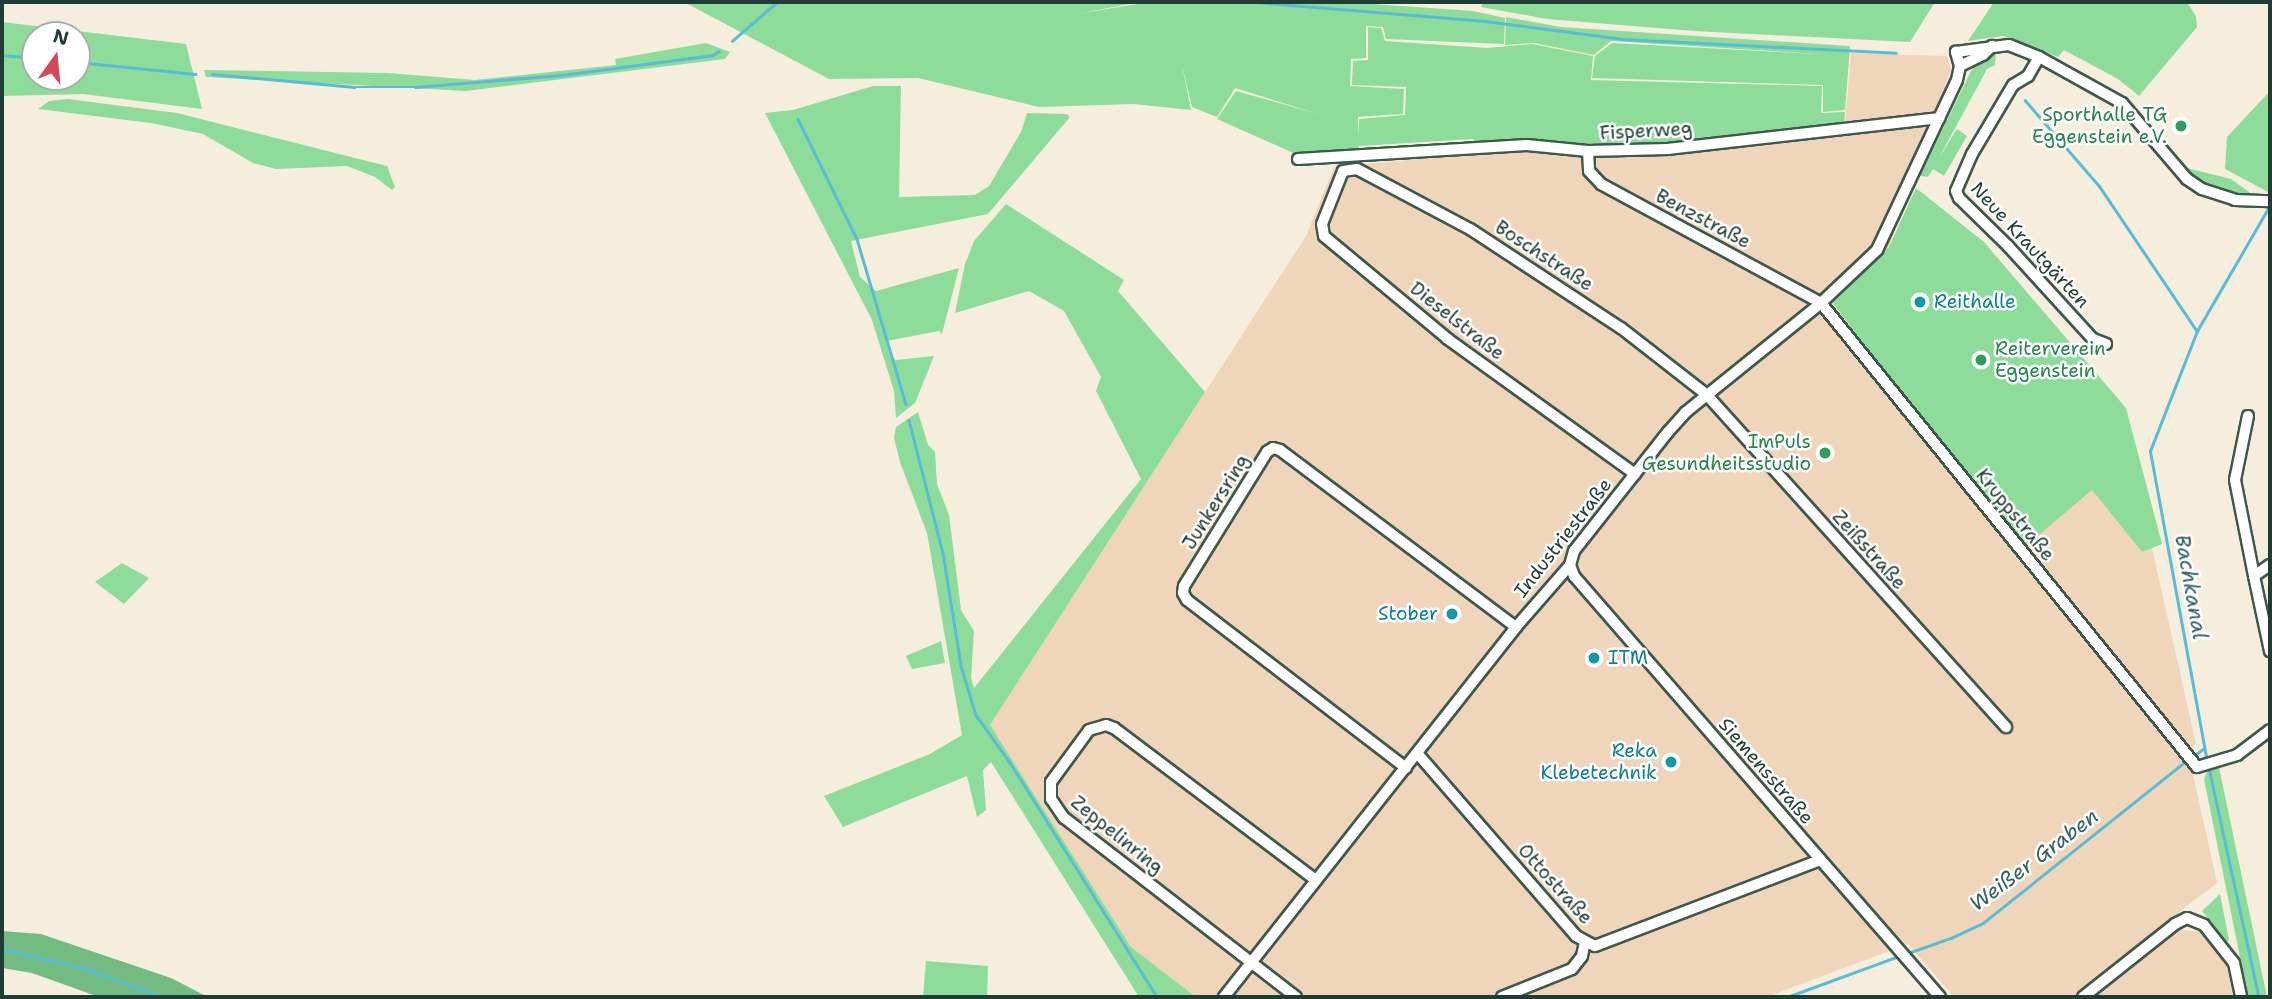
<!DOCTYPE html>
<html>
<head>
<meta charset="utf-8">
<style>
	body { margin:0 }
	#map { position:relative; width:2272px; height:999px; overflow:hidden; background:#f6eedd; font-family:"Shantell Sans",sans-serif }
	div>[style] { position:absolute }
	.built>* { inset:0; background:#efd6bb }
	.green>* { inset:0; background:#8edc9a }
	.forest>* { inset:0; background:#72bc82 }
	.stream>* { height:2.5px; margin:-1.25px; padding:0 1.25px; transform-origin:1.25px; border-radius:1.25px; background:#57bcd5 }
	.roads { filter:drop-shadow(2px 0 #3f584d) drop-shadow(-2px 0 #3f584d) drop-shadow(0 2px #3f584d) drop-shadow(0 -2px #3f584d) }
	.street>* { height:10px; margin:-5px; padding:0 5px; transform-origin:5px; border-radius:5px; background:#fff }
	.dots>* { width:19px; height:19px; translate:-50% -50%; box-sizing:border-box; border:4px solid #fff; border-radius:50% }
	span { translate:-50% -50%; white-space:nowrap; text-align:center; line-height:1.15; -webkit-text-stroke:5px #fff; paint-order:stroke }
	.leisure-label { font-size:19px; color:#27864d }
	.right { translate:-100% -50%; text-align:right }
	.left { translate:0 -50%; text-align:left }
	.street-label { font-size:19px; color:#1f3d34 }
	.culture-label { font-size:19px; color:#0d838f }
	.water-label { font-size:21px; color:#306364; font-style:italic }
	.frame { position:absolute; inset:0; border:4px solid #1f3d34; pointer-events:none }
	.north { position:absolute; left:21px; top:21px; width:70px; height:70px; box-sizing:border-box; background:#fff; border:2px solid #a5b1ae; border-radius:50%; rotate:15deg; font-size:19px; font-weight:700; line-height:28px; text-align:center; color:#1f3d34 }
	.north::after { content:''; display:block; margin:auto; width:24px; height:32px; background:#d1495b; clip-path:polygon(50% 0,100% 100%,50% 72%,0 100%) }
</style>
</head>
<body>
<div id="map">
	<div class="built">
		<i style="clip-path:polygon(1851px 53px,1947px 56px,1951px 69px,1889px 247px,1833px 303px,2026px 545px,2092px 490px,2142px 552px,2152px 548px,2196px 744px,2180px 757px,2193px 774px,2217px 883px,2170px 919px,2177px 929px,2201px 932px,2229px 966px,2236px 997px,1954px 997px,1908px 944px,1767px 997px,1196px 997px,1131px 947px,990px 725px,1306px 236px,1334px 167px,1507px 151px,1531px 150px,1601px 158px,1679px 154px,1844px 135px)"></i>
	</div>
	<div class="green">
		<i style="clip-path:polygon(684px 2px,1140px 2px,1077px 14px,1149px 2px,1344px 2px,1473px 11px,1505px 18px,1504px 44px,1386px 39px,1383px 27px,1366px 26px,1366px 58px,1351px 59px,1350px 86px,1404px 89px,1403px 114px,1358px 117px,1358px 136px,1359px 119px,1405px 115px,1406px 87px,1352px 85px,1353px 61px,1368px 60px,1368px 27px,1381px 28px,1385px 41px,1487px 48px,1532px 44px,1593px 56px,1591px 80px,1822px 86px,1821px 113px,1845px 112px,1844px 125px,1666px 145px,1609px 147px,1511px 140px,1475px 144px,1473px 139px,1359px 146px,1359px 150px,1298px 155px,1217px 119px,1236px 91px,1318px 114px,1235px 88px,1217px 117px,1192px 107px,1182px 65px,1191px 110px,1134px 104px,1039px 107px,918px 78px,829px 79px)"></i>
		<i style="clip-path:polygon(1483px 2px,1935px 2px,1910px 42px,1694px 31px,1547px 19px,1481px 7px)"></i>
		<i style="clip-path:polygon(1994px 2px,2187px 2px,2196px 16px,2197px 27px,2139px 96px,2118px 79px,2064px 50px,2058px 57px,2003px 36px,1968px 41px)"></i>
		<i style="clip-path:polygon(1506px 17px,1561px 27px,1850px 46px,1845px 110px,1823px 112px,1823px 85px,1592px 78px,1595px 56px,1612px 43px,1835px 55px,1611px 41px,1594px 55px,1534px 43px,1505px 45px)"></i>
		<i style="clip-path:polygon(evenodd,2px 22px,186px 44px,202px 109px,83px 94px,2px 96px,2px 22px,35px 35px,77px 35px,77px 77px,35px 77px,35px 35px)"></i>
		<i style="clip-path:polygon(706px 43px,730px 52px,725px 59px,466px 91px,206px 77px,204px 70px,388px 73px,475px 80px,616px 65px,615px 59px)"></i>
		<i style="clip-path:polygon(1996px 52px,1995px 65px,1987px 69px,1939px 158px,1957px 129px,1967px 136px,1944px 176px,1933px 169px,1928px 177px,1920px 176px,1971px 71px,1979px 62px)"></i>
		<i style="clip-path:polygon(873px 86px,901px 86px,899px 197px,975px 195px,989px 186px,1021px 132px,1027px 113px,1067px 114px,1070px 117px,988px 214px,851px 241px,860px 277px,876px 291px,959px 268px,942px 334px,939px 331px,886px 341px,890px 357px,896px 360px,934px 356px,915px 403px,896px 418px,894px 391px,872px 320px,765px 113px,793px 110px)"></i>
		<i style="clip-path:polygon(2270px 91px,2270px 193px,2225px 169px,2227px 137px)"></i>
		<i style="clip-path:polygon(68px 99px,177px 113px,387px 166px,395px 187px,392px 190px,375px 177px,347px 166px,276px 169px,253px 163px,203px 134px,151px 123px,38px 109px,49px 101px)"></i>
		<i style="clip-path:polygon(2183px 167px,2231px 179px,2256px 197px,2213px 189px,2198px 181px)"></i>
		<i style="clip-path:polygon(1916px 188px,1984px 242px,2126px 408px,2162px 544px,2142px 552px,2092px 490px,2027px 545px,1933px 435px,1833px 303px,1889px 247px)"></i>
		<i style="clip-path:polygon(1006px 204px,1124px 280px,1118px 291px,1205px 392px,990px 725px,1131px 947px,1196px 997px,1139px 997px,991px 762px,983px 770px,986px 810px,977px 817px,967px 776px,843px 827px,824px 796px,930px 754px,962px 735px,927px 533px,900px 462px,894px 438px,896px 427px,918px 412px,928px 445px,935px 452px,937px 484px,949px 515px,961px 610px,974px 631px,971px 678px,974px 688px,1141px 479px,1096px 391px,1101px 377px,1064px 311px,1029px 291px,955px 313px,965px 264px,974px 241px)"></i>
		<i style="clip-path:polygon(122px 563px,149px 578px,124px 604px,95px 582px)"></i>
		<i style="clip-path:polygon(941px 641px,945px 663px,912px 669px,906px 656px)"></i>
		<i style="clip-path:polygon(2219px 767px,2267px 997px,2248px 997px,2204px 779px,2208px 769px)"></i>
		<i style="clip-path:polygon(2220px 894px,2229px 940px,2227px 942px,2202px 911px)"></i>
		<i style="clip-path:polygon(926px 961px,988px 966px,987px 997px,923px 997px)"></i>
	</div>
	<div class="forest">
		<i style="clip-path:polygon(2px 931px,41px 934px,171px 978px,208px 997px,99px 997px,32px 973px,2px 968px)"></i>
	</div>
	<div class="stream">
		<i style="left:1255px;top:2px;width:231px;rotate:4.7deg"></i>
		<i style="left:1485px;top:21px;width:139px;rotate:7.4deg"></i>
		<i style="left:1623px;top:39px;width:273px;rotate:2.9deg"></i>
		<i style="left:732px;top:41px;width:60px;rotate:-40.9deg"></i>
		<i style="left:2px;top:55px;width:33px;rotate:5deg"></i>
		<i style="left:77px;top:62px;width:119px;rotate:5.8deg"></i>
		<i style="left:212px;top:74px;width:143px;rotate:5.2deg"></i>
		<i style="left:354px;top:87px;width:61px"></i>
		<i style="left:415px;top:87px;width:147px;rotate:-4.7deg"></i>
		<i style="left:562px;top:75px;width:152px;rotate:-7.5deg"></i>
		<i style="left:713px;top:55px;width:7px;rotate:-34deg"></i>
		<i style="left:2025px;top:100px;width:115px;rotate:49.2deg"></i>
		<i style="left:2100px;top:187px;width:174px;rotate:56deg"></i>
		<i style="left:798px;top:119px;width:134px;rotate:63.8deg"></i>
		<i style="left:857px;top:239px;width:172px;rotate:73.5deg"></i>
		<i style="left:909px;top:420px;width:137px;rotate:75.7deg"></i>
		<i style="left:943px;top:553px;width:114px;rotate:80.9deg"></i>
		<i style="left:961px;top:666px;width:51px;rotate:73deg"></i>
		<i style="left:976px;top:715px;width:60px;rotate:54.5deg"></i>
		<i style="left:1011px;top:764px;width:275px;rotate:57.9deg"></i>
		<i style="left:2192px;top:757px;width:14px;rotate:-36deg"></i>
		<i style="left:2207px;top:762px;width:316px;rotate:-100.4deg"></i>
		<i style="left:2150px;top:451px;width:129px;rotate:-68.6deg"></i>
		<i style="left:2197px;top:331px;width:146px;rotate:-59.9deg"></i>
		<i style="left:2209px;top:768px;width:234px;rotate:77.7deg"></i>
		<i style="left:2px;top:949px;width:80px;rotate:13deg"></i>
		<i style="left:80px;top:967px;width:81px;rotate:19.6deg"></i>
		<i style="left:1905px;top:954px;width:49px;rotate:-19.2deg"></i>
		<i style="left:1951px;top:938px;width:35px;rotate:-25deg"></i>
		<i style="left:1983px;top:923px;width:260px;rotate:-38.6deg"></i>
		<i style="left:1787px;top:997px;width:119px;rotate:-20.1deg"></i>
	</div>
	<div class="roads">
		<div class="street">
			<i style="left:2039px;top:57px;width:22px;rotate:120deg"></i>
			<i style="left:2028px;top:76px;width:17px;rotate:149deg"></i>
			<i style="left:2013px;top:85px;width:80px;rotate:120.7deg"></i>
			<i style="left:1972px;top:154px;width:40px;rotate:113.4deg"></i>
			<i style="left:1956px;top:191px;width:8px;rotate:67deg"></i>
			<i style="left:1959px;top:198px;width:69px;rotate:44.4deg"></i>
			<i style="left:2008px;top:246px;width:126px;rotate:47.6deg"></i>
			<i style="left:2093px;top:339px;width:14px;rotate:21deg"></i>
			<i style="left:1960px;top:66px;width:25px;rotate:-26deg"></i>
			<i style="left:1983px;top:55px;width:13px;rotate:-45deg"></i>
			<i style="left:1588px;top:151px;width:20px;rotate:87deg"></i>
			<i style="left:1589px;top:171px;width:18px;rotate:47deg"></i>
			<i style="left:1601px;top:184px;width:250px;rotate:28.4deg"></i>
			<i style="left:1821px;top:303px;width:597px;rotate:50.98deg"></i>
			<i style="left:2197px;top:767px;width:42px;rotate:-16.7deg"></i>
			<i style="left:2237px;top:755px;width:41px;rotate:-37.1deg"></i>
			<i style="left:1298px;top:159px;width:229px;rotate:-3.5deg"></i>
			<i style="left:1527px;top:145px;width:61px;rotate:5.6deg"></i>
			<i style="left:1588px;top:151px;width:80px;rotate:-1.4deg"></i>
			<i style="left:1668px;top:149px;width:273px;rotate:-6.5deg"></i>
			<i style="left:2248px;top:416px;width:65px;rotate:101.5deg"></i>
			<i style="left:2235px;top:480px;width:98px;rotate:78.8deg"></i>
			<i style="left:2254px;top:576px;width:19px;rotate:-35deg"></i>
			<i style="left:1635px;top:474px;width:231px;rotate:-144.2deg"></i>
			<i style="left:1448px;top:339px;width:161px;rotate:-140.3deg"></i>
			<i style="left:1324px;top:236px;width:12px;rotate:-99deg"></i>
			<i style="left:1322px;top:224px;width:57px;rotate:-68.4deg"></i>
			<i style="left:1343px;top:171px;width:14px;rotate:-8deg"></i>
			<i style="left:1357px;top:169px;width:128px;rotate:28deg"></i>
			<i style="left:1470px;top:229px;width:181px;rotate:33.3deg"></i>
			<i style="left:1621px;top:328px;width:109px;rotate:37.9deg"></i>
			<i style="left:1707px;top:395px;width:447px;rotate:48deg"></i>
			<i style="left:1570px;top:565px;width:12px;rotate:70deg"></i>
			<i style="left:1574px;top:576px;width:558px;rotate:49deg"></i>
			<i style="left:2254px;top:576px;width:77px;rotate:78deg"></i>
			<i style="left:1417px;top:753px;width:242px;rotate:49deg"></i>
			<i style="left:1576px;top:936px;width:21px;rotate:28deg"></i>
			<i style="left:1595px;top:946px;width:241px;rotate:-20.9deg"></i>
			<i style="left:1406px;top:768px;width:276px;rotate:-142.5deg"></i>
			<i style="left:1187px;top:600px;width:8px;rotate:-120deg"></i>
			<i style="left:1183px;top:593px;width:7px;rotate:-82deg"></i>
			<i style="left:1184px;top:586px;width:158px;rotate:-58.2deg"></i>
			<i style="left:1267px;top:452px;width:7px;rotate:-34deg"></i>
			<i style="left:1273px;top:448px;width:7px;rotate:16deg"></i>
			<i style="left:1280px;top:450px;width:295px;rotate:36.9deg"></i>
			<i style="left:1224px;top:997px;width:471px;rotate:-51.7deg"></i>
			<i style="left:1516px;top:627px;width:82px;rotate:-48.9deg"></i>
			<i style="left:1570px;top:565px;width:15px;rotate:-74deg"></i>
			<i style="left:1574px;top:551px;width:152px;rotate:-51.7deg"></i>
			<i style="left:1668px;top:432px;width:27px;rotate:-48deg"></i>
			<i style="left:1686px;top:412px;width:174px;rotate:-38.9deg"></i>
			<i style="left:1821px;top:303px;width:77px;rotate:-43.4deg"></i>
			<i style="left:1877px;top:250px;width:188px;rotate:-64.8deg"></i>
			<i style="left:1957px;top:80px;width:14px;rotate:-78deg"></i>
			<i style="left:1960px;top:66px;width:15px;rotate:-106deg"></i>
			<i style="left:1956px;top:52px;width:53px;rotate:-7.5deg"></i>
			<i style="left:2009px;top:45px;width:32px;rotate:22deg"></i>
			<i style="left:2039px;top:57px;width:95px;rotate:29deg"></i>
			<i style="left:2122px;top:103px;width:100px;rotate:49.5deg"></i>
			<i style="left:2187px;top:179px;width:18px;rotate:34deg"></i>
			<i style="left:2202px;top:189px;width:35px;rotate:18deg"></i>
			<i style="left:2235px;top:200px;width:35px;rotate:2deg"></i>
			<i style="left:1296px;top:997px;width:293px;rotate:-142.3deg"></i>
			<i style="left:1064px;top:818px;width:23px;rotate:-124deg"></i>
			<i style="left:1051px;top:799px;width:17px;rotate:-90deg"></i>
			<i style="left:1051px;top:782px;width:64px;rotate:-53.8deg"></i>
			<i style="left:1089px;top:730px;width:18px;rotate:-16deg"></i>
			<i style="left:1106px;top:725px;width:9px;rotate:21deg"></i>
			<i style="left:1114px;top:728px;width:253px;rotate:37deg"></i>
			<i style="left:1502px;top:997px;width:75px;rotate:-21.8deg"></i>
			<i style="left:1572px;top:969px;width:16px;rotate:-52deg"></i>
			<i style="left:1582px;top:956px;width:14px;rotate:-78deg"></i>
			<i style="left:2083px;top:997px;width:117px;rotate:-38.4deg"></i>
			<i style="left:2175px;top:924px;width:13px;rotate:-27deg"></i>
			<i style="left:2187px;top:918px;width:18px;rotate:22deg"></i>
			<i style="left:2204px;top:925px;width:48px;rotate:51.7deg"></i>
			<i style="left:2234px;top:963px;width:35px;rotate:78deg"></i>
		</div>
	</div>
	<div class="dots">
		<i style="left:2181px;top:126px;background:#2e9e5b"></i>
		<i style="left:1920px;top:302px;background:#0f9aa8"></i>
		<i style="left:1981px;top:360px;background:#2e9e5b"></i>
		<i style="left:1825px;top:453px;background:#2e9e5b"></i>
		<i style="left:1452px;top:614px;background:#0f9aa8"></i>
		<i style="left:1594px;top:658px;background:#0f9aa8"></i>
		<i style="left:1671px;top:762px;background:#0f9aa8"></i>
	</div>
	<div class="leisure-label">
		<span class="right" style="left:2167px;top:126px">Sporthalle TG<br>Eggenstein e.V.</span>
		<span class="left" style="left:1995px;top:360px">Reiterverein<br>Eggenstein</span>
		<span class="right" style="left:1811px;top:453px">ImPuls<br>Gesundheitsstudio</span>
	</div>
	<div class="street-label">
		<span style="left:1646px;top:131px;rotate:-3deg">Fisperweg</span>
		<span style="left:1703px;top:219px;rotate:28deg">Benzstraße</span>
		<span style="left:2030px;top:245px;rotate:47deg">Neue Krautgärten</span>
		<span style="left:1544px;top:256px;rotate:33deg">Boschstraße</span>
		<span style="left:1457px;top:321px;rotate:38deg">Dieselstraße</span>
		<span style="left:1216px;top:502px;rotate:-58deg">Junkersring</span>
		<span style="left:2015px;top:515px;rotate:51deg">Kruppstraße</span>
		<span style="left:1563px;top:538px;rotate:-52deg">Industriestraße</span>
		<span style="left:1869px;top:550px;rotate:48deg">Zeißstraße</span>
		<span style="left:1766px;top:771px;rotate:49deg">Siemensstraße</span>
		<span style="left:1117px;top:835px;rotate:39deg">Zeppelinring</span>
		<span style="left:1555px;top:884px;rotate:48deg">Ottostraße</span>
	</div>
	<div class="culture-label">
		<span class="left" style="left:1934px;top:302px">Reithalle</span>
		<span class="right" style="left:1438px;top:614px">Stober</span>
		<span class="left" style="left:1608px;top:658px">ITM</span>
		<span class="right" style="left:1657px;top:762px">Reka<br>Klebetechnik</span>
	</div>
	<div class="water-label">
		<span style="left:2191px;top:587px;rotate:80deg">Bachkanal</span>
		<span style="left:2034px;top:860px;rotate:-37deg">Weißer Graben</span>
	</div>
	<div class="frame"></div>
	<div class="north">N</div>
</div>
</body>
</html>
